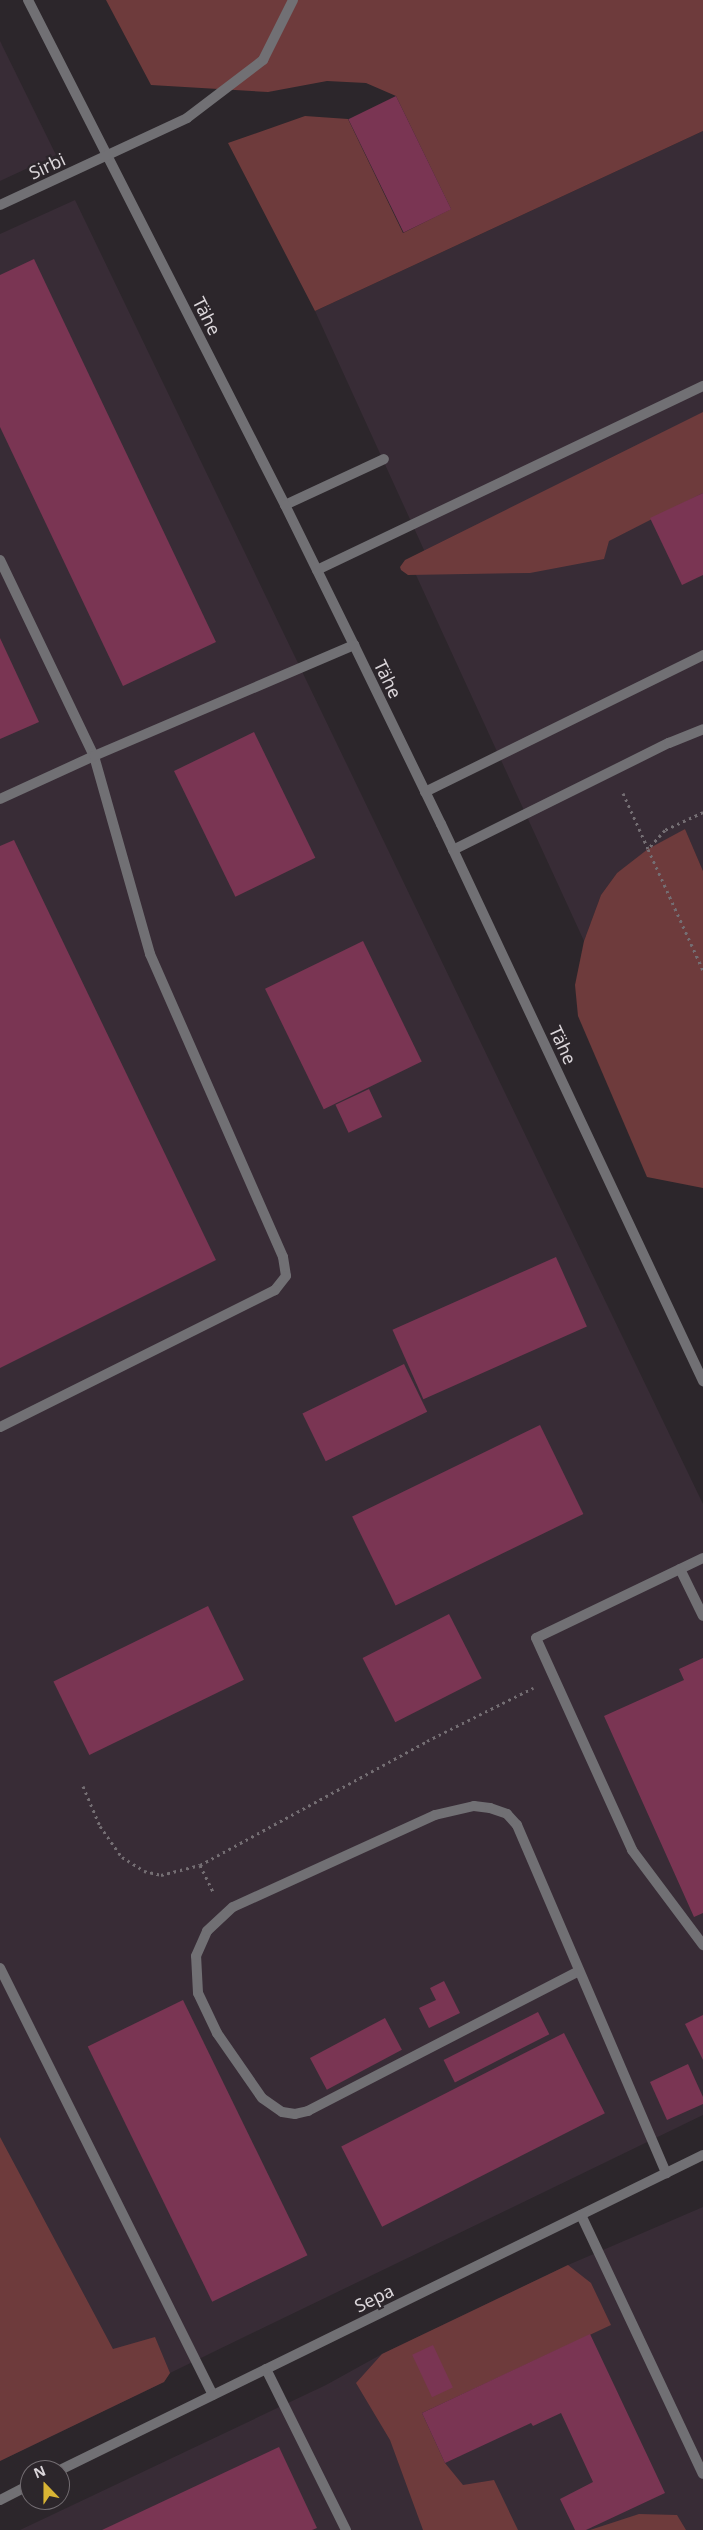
<!DOCTYPE html>
<html>
<head>
<meta charset="utf-8">
<style>
	body { margin:0 }
	#map { position:relative; width:703px; height:2530px; overflow:hidden; background:#2c262b; font-family:"Noto Sans",sans-serif }
	div>[style] { position:absolute }
	.built>* { inset:0; background:#382c36 }
	.green>* { inset:0; background:#6e3b3c }
	.building>* { inset:0; background:#7a3553; transform-origin:0 0 }
	.path>* { height:3px; margin-top:-1.5px; transform-origin:0; background:repeating-linear-gradient(90deg,#746e73 0 2.5px,transparent 0 6.5px) }
	.lane>* { height:10px; margin:-5px; padding:0 5px; transform-origin:5px; border-radius:5px; background:#717074 }
	.street>* { height:10px; margin:-5px; padding:0 5px; transform-origin:5px; border-radius:5px; background:#717074 }
	span { translate:-50% -50%; white-space:nowrap; text-align:center; line-height:1.15; -webkit-text-stroke:4.5px #2c262b; paint-order:stroke }
	.street-label { font-size:18px; color:#dbd6da }
	.north { position:absolute; left:20px; top:2460px; width:50px; height:50px; box-sizing:border-box; background:#2c262b; border:1px solid #726c71; border-radius:50%; rotate:338deg; font-size:14px; font-weight:700; line-height:20px; text-align:center; color:#dbd6da }
	.north::after { content:''; display:block; margin:auto; width:18px; height:22px; background:#d8b434; clip-path:polygon(50% 0,100% 100%,50% 72%,0 100%) }
</style>
</head>
<body>
<div id="map">
	<div class="built">
		<i style="clip-path:polygon(0 41px,56px 155px,0 181px)"></i>
		<i style="clip-path:polygon(703px 131px,703px 871px,685px 829px,617px 873px,601px 895px,584px 941px,416px 575px,424px 550px,315px 311px)"></i>
		<i style="clip-path:polygon(75px 200px,703px 1504px,703px 2115px,170px 2373px,164px 2382px,0 2461px,0 234px)"></i>
		<i style="clip-path:polygon(703px 2207px,703px 2530px,20px 2530px,326px 2385px,382px 2354px,568px 2265px)"></i>
	</div>
	<div class="green">
		<i style="clip-path:polygon(106px 0,703px 0,703px 131px,315px 311px,228px 143px,305px 116px,348px 119px,403px 233px,451px 209px,396px 96px,366px 83px,327px 81px,268px 92px,151px 85px)"></i>
		<i style="clip-path:polygon(703px 412px,703px 493px,609px 541px,604px 559px,530px 573px,408px 575px,401px 570px,400px 567px,405px 560px)"></i>
		<i style="clip-path:polygon(685px 829px,703px 871px,703px 1188px,647px 1177px,578px 1016px,575px 985px,584px 941px,601px 895px,617px 873px,648px 849px)"></i>
		<i style="clip-path:polygon(0 2137px,113px 2349px,155px 2337px,170px 2373px,164px 2382px,0 2461px)"></i>
		<i style="clip-path:polygon(568px 2265px,591px 2283px,611px 2325px,422px 2413px,445px 2463px,463px 2485px,494px 2480px,518px 2530px,423px 2530px,390px 2440px,356px 2383px,382px 2354px)"></i>
		<i style="clip-path:polygon(639px 2514px,677px 2515px,686px 2530px,590px 2530px)"></i>
	</div>
	<div class="building">
		<i style="left:396px;top:96px;width:126px;height:53px;rotate:64deg"></i>
		<i style="clip-path:polygon(34px 259px,216px 642px,123px 686px,0 427px,0 275px)"></i>
		<i style="clip-path:polygon(703px 493px,703px 575px,682px 585px,650px 518px)"></i>
		<i style="clip-path:polygon(0 638px,39px 722px,0 739px)"></i>
		<i style="left:254px;top:732px;width:140px;height:89px;rotate:64deg"></i>
		<i style="clip-path:polygon(14px 840px,216px 1260px,0 1368px,0 846px)"></i>
		<i style="left:363px;top:941px;width:134px;height:109px;rotate:64deg"></i>
		<i style="left:369px;top:1089px;width:31px;height:37px;rotate:65deg"></i>
		<i style="left:556px;top:1257px;width:76px;height:179px;rotate:66deg"></i>
		<i style="left:404px;top:1364px;width:53px;height:113px;rotate:64deg"></i>
		<i style="left:540px;top:1425px;width:99px;height:209px;rotate:64deg"></i>
		<i style="left:208px;top:1606px;width:82px;height:172px;rotate:64deg"></i>
		<i style="left:449px;top:1614px;width:72px;height:97px;rotate:63deg"></i>
		<i style="clip-path:polygon(703px 1658px,703px 1913px,694px 1917px,604px 1716px,684px 1680px,679px 1669px)"></i>
		<i style="clip-path:polygon(444px 1981px,460px 2013px,429px 2028px,419px 2008px,436px 2000px,430px 1988px)"></i>
		<i style="left:183px;top:2000px;width:284px;height:106px;rotate:64deg"></i>
		<i style="left:538px;top:2012px;width:25px;height:106px;rotate:63deg"></i>
		<i style="clip-path:polygon(703px 2015px,703px 2060px,685px 2024px)"></i>
		<i style="left:385px;top:2018px;width:36px;height:85px;rotate:62deg"></i>
		<i style="left:564px;top:2033px;width:90px;height:250px;rotate:63deg"></i>
		<i style="clip-path:polygon(688px 2064px,703px 2097px,703px 2104px,667px 2120px,650px 2082px)"></i>
		<i style="clip-path:polygon(590px 2334px,665px 2493px,586px 2530px,575px 2530px,560px 2499px,593px 2482px,561px 2413px,533px 2426px,531px 2423px,445px 2463px,422px 2413px)"></i>
		<i style="left:433px;top:2345px;width:47px;height:23px;rotate:65deg"></i>
		<i style="clip-path:polygon(279px 2447px,317px 2528px,312px 2530px,102px 2530px)"></i>
	</div>
	<div class="path">
		<i style="left:623px;top:793px;width:61px;rotate:65.9deg"></i>
		<i style="left:703px;top:812px;width:42px;rotate:154.7deg"></i>
		<i style="left:665px;top:830px;width:25px;rotate:132deg"></i>
		<i style="left:648px;top:849px;width:133px;rotate:65.6deg"></i>
		<i style="left:83px;top:1786px;width:43px;rotate:67deg"></i>
		<i style="left:100px;top:1826px;width:38px;rotate:55deg"></i>
		<i style="left:122px;top:1857px;width:26px;rotate:32deg"></i>
		<i style="left:144px;top:1871px;width:17px;rotate:13deg"></i>
		<i style="left:161px;top:1875px;width:40px;rotate:-14.4deg"></i>
		<i style="left:200px;top:1865px;width:259px;rotate:-28.6deg"></i>
		<i style="left:427px;top:1741px;width:119px;rotate:-26.6deg"></i>
		<i style="left:200px;top:1865px;width:30px;rotate:64deg"></i>
	</div>
	<div class="lane">
		<i style="left:285px;top:505px;width:109px;rotate:-24.9deg"></i>
		<i style="left:0;top:560px;width:217px;rotate:64.4deg"></i>
		<i style="left:94px;top:756px;width:206px;rotate:74.2deg"></i>
		<i style="left:150px;top:954px;width:331px;rotate:66.3deg"></i>
		<i style="left:283px;top:1257px;width:19px;rotate:81deg"></i>
		<i style="left:286px;top:1276px;width:18px;rotate:128deg"></i>
		<i style="left:275px;top:1290px;width:307px;rotate:153.5deg"></i>
		<i style="left:317px;top:570px;width:428px;rotate:-25.5deg"></i>
		<i style="left:425px;top:792px;width:310px;rotate:-26.2deg"></i>
		<i style="left:0;top:799px;width:103px;rotate:-24.6deg"></i>
		<i style="left:94px;top:756px;width:283px;rotate:-23.1deg"></i>
		<i style="left:453px;top:850px;width:241px;rotate:-26.4deg"></i>
		<i style="left:669px;top:743px;width:37px;rotate:-22deg"></i>
		<i style="left:703px;top:1558px;width:185px;rotate:154.4deg"></i>
		<i style="left:536px;top:1638px;width:233px;rotate:65.6deg"></i>
		<i style="left:632px;top:1850px;width:119px;rotate:53.2deg"></i>
		<i style="left:680px;top:1569px;width:52px;rotate:63.9deg"></i>
		<i style="left:0;top:1968px;width:477px;rotate:63.5deg"></i>
		<i style="left:579px;top:1971px;width:305px;rotate:152.7deg"></i>
		<i style="left:308px;top:2111px;width:13px;rotate:167deg"></i>
		<i style="left:295px;top:2114px;width:13px;rotate:-171deg"></i>
		<i style="left:282px;top:2112px;width:24px;rotate:-145deg"></i>
		<i style="left:262px;top:2098px;width:79px;rotate:-124.7deg"></i>
		<i style="left:217px;top:2033px;width:44px;rotate:-115.4deg"></i>
		<i style="left:198px;top:1993px;width:37px;rotate:-93deg"></i>
		<i style="left:196px;top:1956px;width:27px;rotate:-66deg"></i>
		<i style="left:207px;top:1931px;width:35px;rotate:-43deg"></i>
		<i style="left:233px;top:1907px;width:222px;rotate:-24.5deg"></i>
		<i style="left:435px;top:1815px;width:40px;rotate:-13deg"></i>
		<i style="left:474px;top:1806px;width:16px;rotate:7deg"></i>
		<i style="left:490px;top:1808px;width:18px;rotate:19deg"></i>
		<i style="left:507px;top:1814px;width:15px;rotate:48deg"></i>
		<i style="left:517px;top:1825px;width:379px;rotate:66.8deg"></i>
		<i style="left:581px;top:2215px;width:286px;rotate:64.8deg"></i>
		<i style="left:266px;top:2369px;width:180px;rotate:63.6deg"></i>
	</div>
	<div class="street">
		<i style="left:28px;top:0;width:567px;rotate:63.03deg"></i>
		<i style="left:285px;top:505px;width:156px;rotate:63.8deg"></i>
		<i style="left:354px;top:645px;width:199px;rotate:64.1deg"></i>
		<i style="left:441px;top:824px;width:616px;rotate:64.81deg"></i>
		<i style="left:0;top:205px;width:206px;rotate:-24.9deg"></i>
		<i style="left:187px;top:118px;width:96px;rotate:-37.3deg"></i>
		<i style="left:263px;top:60px;width:67px;rotate:-63.4deg"></i>
		<i style="left:60px;top:2470px;width:716px;rotate:-26.1deg"></i>
		<i style="left:0;top:2500px;width:34px;rotate:-27deg"></i>
	</div>
	<div class="street-label">
		<span style="left:47px;top:166px;rotate:-25deg">Sirbi</span>
		<span style="left:207px;top:316px;rotate:63deg">Tähe</span>
		<span style="left:388px;top:679px;rotate:64deg">Tähe</span>
		<span style="left:563px;top:1045px;rotate:65deg">Tähe</span>
		<span style="left:374px;top:2298px;rotate:-26deg">Sepa</span>
	</div>
	<div class="north">N</div>
</div>
</body>
</html>
